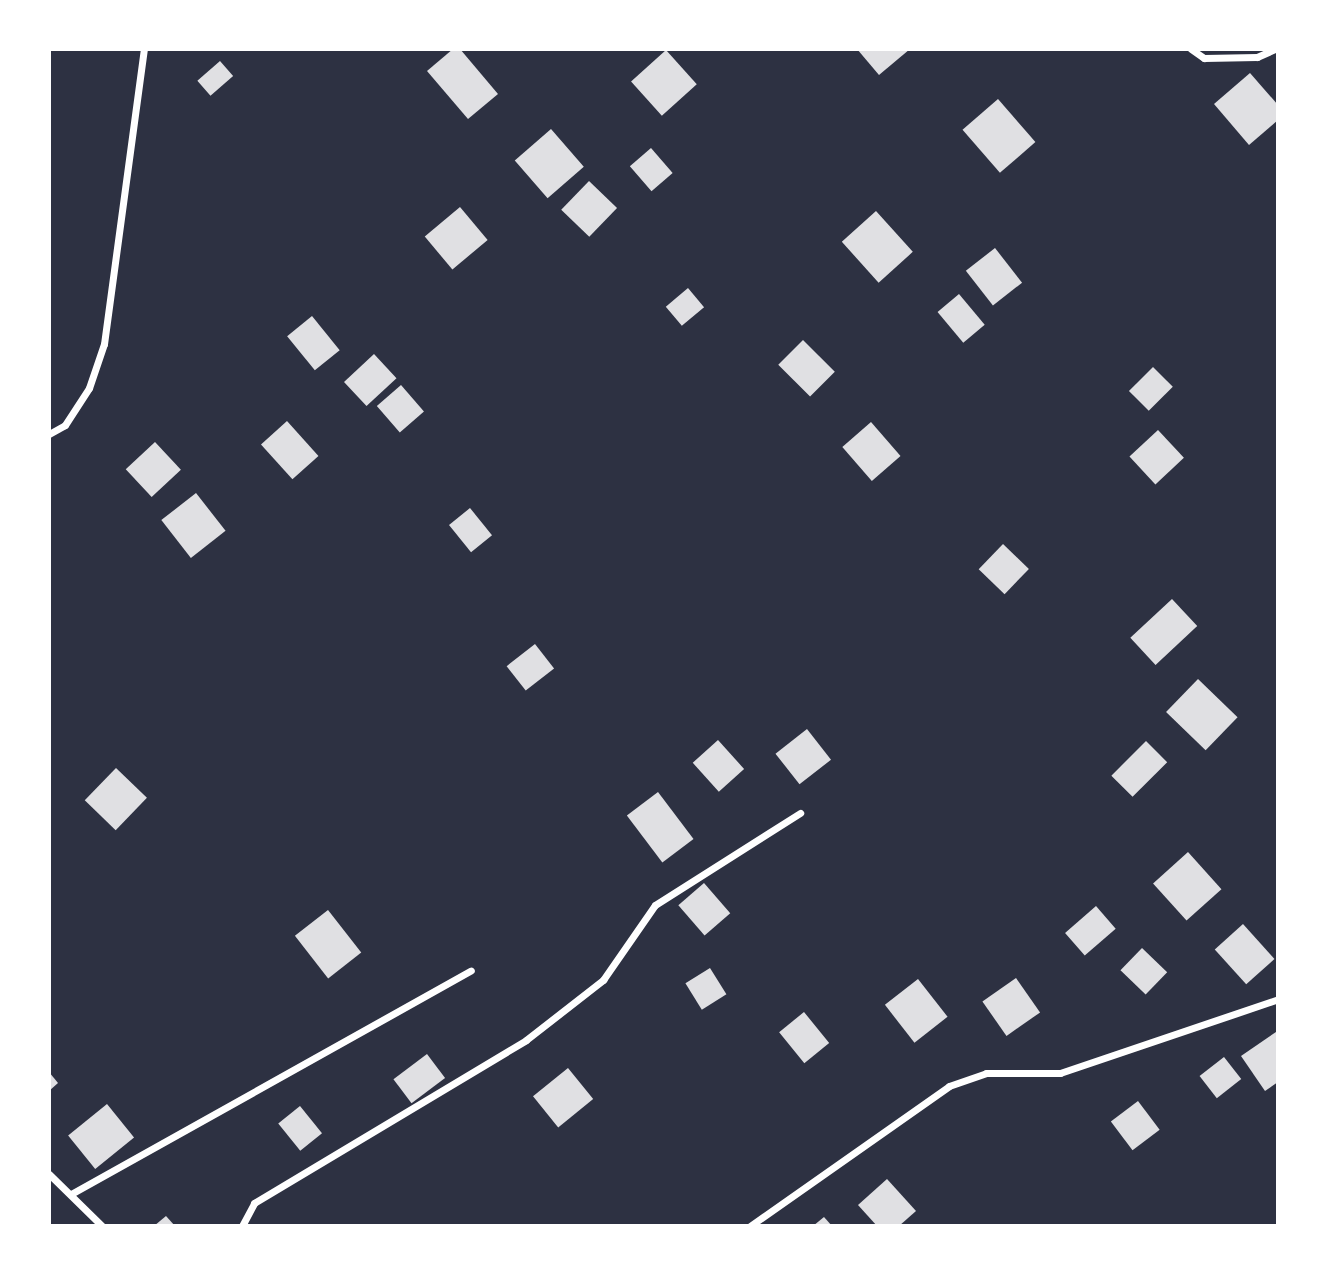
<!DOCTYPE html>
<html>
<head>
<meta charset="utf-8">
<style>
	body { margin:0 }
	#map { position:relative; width:1327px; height:1275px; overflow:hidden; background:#2d3142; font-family:Quicksand,sans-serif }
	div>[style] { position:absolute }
	.building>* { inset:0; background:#e0e0e3; transform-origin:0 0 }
	.minor>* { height:7px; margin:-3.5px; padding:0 3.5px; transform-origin:3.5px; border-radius:3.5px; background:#fff }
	span { translate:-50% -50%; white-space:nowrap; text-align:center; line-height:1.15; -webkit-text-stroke:7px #fff; paint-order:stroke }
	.frame { position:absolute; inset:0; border:51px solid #fff; pointer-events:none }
</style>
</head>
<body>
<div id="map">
	<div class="building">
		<i style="clip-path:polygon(453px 49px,460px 49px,498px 94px,468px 119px,427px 71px)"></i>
		<i style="clip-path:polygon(857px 49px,910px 49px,879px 75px)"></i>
		<i style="left:666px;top:50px;width:46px;height:47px;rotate:48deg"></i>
		<i style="left:220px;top:61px;width:20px;height:30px;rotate:49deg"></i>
		<i style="clip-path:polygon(1250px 73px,1278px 105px,1278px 120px,1249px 145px,1214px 104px)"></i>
		<i style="left:998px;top:99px;width:57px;height:47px;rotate:49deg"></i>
		<i style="left:551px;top:129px;width:50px;height:48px;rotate:49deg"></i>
		<i style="left:651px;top:148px;width:33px;height:28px;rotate:49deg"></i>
		<i style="left:589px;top:181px;width:39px;height:40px;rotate:44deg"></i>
		<i style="left:460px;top:207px;width:43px;height:46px;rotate:50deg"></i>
		<i style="left:876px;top:211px;width:55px;height:46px;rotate:48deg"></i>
		<i style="left:995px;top:248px;width:44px;height:37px;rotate:52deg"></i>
		<i style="left:688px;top:288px;width:25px;height:29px;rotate:50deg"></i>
		<i style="left:959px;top:294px;width:40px;height:28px;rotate:50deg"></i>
		<i style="left:312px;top:316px;width:44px;height:32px;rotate:51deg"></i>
		<i style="left:803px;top:340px;width:45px;height:35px;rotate:45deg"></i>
		<i style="left:374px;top:354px;width:33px;height:41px;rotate:47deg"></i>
		<i style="left:1153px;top:367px;width:28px;height:34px;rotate:45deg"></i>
		<i style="left:401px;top:385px;width:35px;height:32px;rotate:49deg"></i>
		<i style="left:287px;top:421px;width:47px;height:35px;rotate:48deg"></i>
		<i style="left:871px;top:422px;width:45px;height:38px;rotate:49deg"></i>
		<i style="left:1158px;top:430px;width:38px;height:39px;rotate:47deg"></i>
		<i style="left:155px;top:442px;width:38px;height:40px;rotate:47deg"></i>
		<i style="left:196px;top:493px;width:48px;height:44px;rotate:52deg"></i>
		<i style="left:470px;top:508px;width:35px;height:27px;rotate:51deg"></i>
		<i style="left:1003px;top:544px;width:36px;height:35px;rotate:44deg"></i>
		<i style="left:1172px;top:599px;width:37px;height:57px;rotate:47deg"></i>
		<i style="left:535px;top:644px;width:31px;height:36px;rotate:52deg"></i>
		<i style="left:1198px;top:679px;width:55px;height:46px;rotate:44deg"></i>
		<i style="left:807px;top:729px;width:39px;height:40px;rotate:52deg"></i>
		<i style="left:718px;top:740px;width:39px;height:34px;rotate:48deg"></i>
		<i style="left:1146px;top:741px;width:30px;height:49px;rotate:45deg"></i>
		<i style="left:116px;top:768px;width:43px;height:45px;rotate:44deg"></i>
		<i style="left:658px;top:792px;width:59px;height:39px;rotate:53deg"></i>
		<i style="left:1188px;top:852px;width:50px;height:47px;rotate:48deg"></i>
		<i style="left:704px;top:883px;width:40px;height:34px;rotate:49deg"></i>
		<i style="left:1096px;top:906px;width:30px;height:41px;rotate:49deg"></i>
		<i style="left:328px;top:910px;width:54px;height:42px;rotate:52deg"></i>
		<i style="left:1243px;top:924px;width:47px;height:38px;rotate:48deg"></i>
		<i style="left:1142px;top:948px;width:35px;height:31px;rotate:44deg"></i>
		<i style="left:710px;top:968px;width:31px;height:29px;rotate:58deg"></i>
		<i style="left:1016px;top:978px;width:42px;height:41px;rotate:55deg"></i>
		<i style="left:918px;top:979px;width:48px;height:42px;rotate:52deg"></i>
		<i style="left:804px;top:1012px;width:40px;height:32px;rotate:51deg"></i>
		<i style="clip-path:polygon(1276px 1032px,1278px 1082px,1265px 1091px,1241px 1056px)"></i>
		<i style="left:427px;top:1054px;width:30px;height:42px;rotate:53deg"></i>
		<i style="left:1224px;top:1057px;width:28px;height:31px;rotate:52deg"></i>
		<i style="left:568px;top:1068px;width:40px;height:45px;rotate:51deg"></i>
		<i style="clip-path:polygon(49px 1072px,58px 1083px,49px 1091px)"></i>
		<i style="left:1138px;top:1101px;width:36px;height:34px;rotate:53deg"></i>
		<i style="left:107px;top:1104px;width:43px;height:50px;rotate:51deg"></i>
		<i style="left:300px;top:1106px;width:35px;height:28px;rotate:51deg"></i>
		<i style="clip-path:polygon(887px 1179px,916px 1211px,899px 1226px,877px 1226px,858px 1205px)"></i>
		<i style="clip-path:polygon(166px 1216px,175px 1226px,154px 1226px)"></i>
		<i style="clip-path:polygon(824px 1217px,832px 1226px,813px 1226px)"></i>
	</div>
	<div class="minor">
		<i style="left:1191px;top:49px;width:16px;rotate:35deg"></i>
		<i style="left:1204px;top:58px;width:53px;rotate:-1.1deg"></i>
		<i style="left:1257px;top:57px;width:20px;rotate:-24deg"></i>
		<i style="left:49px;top:434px;width:18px;rotate:-29deg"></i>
		<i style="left:65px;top:425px;width:44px;rotate:-57deg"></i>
		<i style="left:89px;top:388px;width:46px;rotate:-71.2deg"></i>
		<i style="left:104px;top:344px;width:298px;rotate:-82.3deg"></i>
		<i style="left:49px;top:1174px;width:74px;rotate:44.5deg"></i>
		<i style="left:71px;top:1194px;width:458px;rotate:-29.2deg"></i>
		<i style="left:242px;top:1226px;width:26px;rotate:-62deg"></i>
		<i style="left:254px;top:1203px;width:317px;rotate:-30.9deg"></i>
		<i style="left:526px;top:1040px;width:98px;rotate:-37.9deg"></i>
		<i style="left:603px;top:980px;width:91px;rotate:-55.3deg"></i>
		<i style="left:655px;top:905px;width:172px;rotate:-32.4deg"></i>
		<i style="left:750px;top:1226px;width:243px;rotate:-35.1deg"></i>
		<i style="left:949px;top:1086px;width:39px;rotate:-19deg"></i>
		<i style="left:986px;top:1073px;width:74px"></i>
		<i style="left:1060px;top:1073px;width:230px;rotate:-18.7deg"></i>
	</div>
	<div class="frame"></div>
</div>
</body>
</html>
